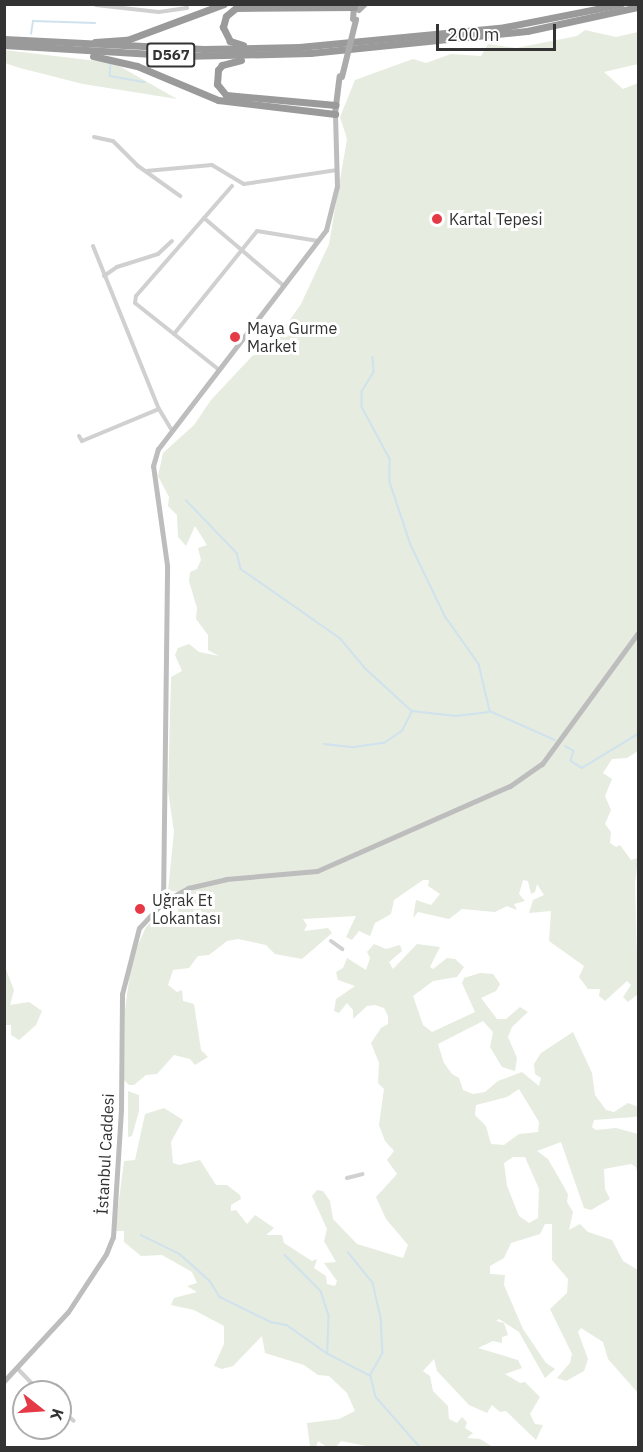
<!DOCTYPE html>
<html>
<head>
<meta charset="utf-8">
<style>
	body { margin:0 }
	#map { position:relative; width:643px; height:1452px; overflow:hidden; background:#fff; font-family:"IBM Plex Sans",sans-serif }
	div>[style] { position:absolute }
	.green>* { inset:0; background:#e6ecdf }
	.stream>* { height:1.5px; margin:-0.75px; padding:0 0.75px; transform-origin:0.75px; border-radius:0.75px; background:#cfe2ee }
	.street>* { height:4px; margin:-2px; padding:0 2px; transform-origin:2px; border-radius:2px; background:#d0d0d0 }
	.secondary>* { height:5px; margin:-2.5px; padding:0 2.5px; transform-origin:2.5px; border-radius:2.5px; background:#bdbdbd }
	.primary>* { height:6px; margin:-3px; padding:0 3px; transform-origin:3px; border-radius:3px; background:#ababab }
	.highway>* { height:7px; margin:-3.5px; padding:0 3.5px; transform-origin:3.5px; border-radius:3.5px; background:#9a9a9a }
	.primary-bridge>* { height:6px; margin:-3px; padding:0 3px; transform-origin:3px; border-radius:3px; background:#ababab }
	.dots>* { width:16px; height:16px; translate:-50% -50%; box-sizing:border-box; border:3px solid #fff; border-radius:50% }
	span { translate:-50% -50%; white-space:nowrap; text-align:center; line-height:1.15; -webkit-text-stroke:6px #fff; paint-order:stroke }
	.shield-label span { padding:2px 4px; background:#fff; border:2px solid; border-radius:4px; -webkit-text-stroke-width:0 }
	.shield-label { font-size:15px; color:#333; font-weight:700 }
	.poi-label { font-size:16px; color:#333 }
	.left { translate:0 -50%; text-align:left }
	.street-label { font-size:16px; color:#333 }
	.frame { position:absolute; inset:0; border:6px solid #333; pointer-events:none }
	.north { position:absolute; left:12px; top:1380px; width:60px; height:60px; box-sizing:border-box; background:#fff; border:2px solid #adadad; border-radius:50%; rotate:107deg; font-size:16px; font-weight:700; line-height:24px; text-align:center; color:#333 }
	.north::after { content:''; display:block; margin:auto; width:21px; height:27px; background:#e63946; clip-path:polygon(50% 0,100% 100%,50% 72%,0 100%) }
	.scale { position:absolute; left:436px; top:24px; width:120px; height:27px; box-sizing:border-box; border:3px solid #333; border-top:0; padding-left:8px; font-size:18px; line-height:21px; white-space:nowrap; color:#333; -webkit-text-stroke:4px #fff; paint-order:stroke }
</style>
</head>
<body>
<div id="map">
	<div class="green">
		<i style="clip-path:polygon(585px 30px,616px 37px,638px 32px,638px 64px,604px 72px,623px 89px,638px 83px,638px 751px,627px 758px,612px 759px,603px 773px,612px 779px,605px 796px,611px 810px,605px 824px,611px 832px,610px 843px,616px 847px,620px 845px,631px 860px,638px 858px,635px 883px,638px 994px,628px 1002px,623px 997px,631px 985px,627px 981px,605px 1001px,599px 996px,600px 989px,588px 989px,579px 977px,584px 966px,549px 941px,551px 911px,529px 913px,533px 900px,544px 895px,537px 884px,535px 892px,531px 894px,528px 881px,523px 880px,519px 894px,525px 901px,514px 904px,517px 910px,507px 906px,495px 912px,462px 909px,449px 919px,418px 912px,413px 918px,416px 900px,431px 905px,440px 894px,428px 886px,429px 880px,423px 880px,394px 900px,391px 914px,375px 923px,370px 936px,359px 931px,352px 940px,346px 937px,356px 916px,303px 919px,307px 925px,304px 931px,328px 928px,332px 933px,302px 959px,275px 954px,266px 945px,238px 939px,227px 941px,209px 955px,198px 956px,189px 968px,173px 970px,168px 985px,177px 992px,182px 990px,183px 1001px,194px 1004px,201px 1050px,208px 1057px,195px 1065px,190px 1059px,174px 1055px,157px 1074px,146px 1075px,134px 1085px,129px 1085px,124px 1080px,125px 1010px,132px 958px,146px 927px,159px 914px,181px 920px,175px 901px,183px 892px,168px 891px,174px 831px,168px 791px,171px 677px,182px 671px,175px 655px,178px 648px,189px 644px,199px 652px,219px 656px,208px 650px,208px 635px,196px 619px,197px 608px,189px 581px,190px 572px,197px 569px,201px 560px,198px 548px,207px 545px,195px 526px,186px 546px,178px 537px,177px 515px,168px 506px,169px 497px,158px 476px,163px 453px,194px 425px,211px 400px,269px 338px,280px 334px,301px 304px,329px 244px,347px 139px,340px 117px,355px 80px,413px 59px,426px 63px,451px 54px,481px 56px,488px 44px,516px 48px,577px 36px)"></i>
		<i style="clip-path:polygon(4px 50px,114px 63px,177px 99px,83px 84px,20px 68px,5px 63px)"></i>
		<i style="clip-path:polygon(evenodd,374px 944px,386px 949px,400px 945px,402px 951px,389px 962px,393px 969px,417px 944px,440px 947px,430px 967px,433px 969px,447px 958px,455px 959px,464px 967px,457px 977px,433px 981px,413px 996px,423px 1025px,432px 1032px,475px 1012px,462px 983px,464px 978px,480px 973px,493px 974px,500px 984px,496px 991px,481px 998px,497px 1019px,506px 1019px,520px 1007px,528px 1012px,512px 1027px,508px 1037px,517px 1058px,515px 1071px,502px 1067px,490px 1047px,493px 1032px,483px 1021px,438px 1044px,444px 1063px,452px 1074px,459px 1078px,463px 1090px,473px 1094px,485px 1092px,498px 1081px,522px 1072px,539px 1086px,541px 1078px,535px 1074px,534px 1064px,541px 1053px,573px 1032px,592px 1073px,595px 1095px,606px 1110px,614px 1112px,628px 1103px,638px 1107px,638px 1116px,634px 1117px,594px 1120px,592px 1127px,596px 1130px,616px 1128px,638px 1134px,638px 1177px,636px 1167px,631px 1164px,604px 1169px,605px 1189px,610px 1199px,591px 1210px,584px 1208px,561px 1142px,537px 1151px,548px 1159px,568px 1194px,567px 1202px,573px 1212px,569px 1230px,580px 1224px,588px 1232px,612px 1240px,623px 1261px,638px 1270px,638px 1393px,608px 1359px,603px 1342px,581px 1328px,578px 1332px,588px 1359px,584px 1371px,566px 1381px,557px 1378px,570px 1363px,572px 1354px,550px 1309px,567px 1293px,568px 1279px,552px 1260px,552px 1224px,545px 1224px,540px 1234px,511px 1243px,504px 1258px,490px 1266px,490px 1274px,505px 1275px,504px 1285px,523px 1329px,546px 1363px,555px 1369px,545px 1378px,519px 1332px,499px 1319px,496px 1321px,504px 1323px,508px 1335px,502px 1337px,502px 1343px,493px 1341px,478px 1348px,518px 1360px,522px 1368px,505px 1374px,520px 1383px,525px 1382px,540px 1397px,530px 1414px,535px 1424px,543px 1425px,536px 1440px,506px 1411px,500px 1412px,492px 1405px,487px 1413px,469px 1405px,437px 1371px,434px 1359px,423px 1371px,430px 1376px,433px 1391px,448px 1406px,449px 1419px,457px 1423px,462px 1417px,467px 1422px,465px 1428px,473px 1433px,467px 1438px,480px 1439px,493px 1447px,376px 1448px,341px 1441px,336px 1447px,328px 1448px,318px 1441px,316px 1447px,310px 1447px,307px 1423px,339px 1419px,355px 1411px,347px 1393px,329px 1376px,318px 1375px,304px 1365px,265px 1353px,262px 1336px,233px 1366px,222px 1369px,214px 1366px,224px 1344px,224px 1326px,194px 1310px,171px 1305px,174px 1298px,197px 1292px,187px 1286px,197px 1283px,192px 1272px,162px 1255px,141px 1256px,124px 1242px,124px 1231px,115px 1231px,124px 1161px,135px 1160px,145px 1114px,164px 1108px,183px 1120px,171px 1142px,173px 1163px,179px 1165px,200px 1160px,216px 1185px,227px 1185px,240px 1195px,241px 1199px,231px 1205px,231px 1211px,236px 1210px,247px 1224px,255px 1215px,274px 1228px,266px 1235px,282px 1235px,284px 1243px,301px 1254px,312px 1261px,317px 1259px,314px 1268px,326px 1276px,327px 1284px,335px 1286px,337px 1281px,324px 1263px,336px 1262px,324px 1241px,327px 1229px,312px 1196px,317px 1190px,323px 1191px,330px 1201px,333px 1219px,357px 1244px,403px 1258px,408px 1245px,386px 1219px,376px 1197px,397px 1174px,387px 1160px,394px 1151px,385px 1141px,379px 1125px,384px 1089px,378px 1083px,379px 1063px,371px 1043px,381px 1028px,388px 1024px,388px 1016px,384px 1008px,375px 1005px,367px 1006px,353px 1019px,353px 1010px,347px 1003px,339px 1013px,334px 1011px,336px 999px,355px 986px,338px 980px,336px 972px,343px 968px,347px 958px,366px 970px,370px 958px,367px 952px,374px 944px,519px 1089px,539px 1122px,538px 1132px,519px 1134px,504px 1145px,491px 1144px,486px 1126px,475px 1115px,476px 1105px,507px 1097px,519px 1089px,374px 944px,513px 1157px,525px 1157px,539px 1189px,538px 1218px,529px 1223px,519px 1216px,507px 1186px,504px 1163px,513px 1157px)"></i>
		<i style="clip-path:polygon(5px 967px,14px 990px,10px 1005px,29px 1002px,42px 1011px,36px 1025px,19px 1040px,11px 1035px,11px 1025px,5px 1025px)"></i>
		<i style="clip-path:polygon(128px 1091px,139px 1095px,139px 1111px,132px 1136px,128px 1137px)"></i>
	</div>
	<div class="stream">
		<i style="left:31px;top:34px;width:13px;rotate:-81deg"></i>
		<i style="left:33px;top:21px;width:62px;rotate:1.8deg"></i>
		<i style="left:111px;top:63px;width:13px;rotate:94deg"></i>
		<i style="left:110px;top:76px;width:35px;rotate:10deg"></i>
		<i style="left:373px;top:357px;width:15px;rotate:86deg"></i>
		<i style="left:374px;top:372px;width:23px;rotate:121deg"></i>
		<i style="left:362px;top:392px;width:15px;rotate:90deg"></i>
		<i style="left:362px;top:407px;width:59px;rotate:61.7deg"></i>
		<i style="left:390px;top:459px;width:23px;rotate:90deg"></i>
		<i style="left:390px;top:482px;width:66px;rotate:71.6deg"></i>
		<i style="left:411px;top:545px;width:79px;rotate:64.4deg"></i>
		<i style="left:445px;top:616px;width:59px;rotate:54.7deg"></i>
		<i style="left:479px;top:664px;width:48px;rotate:76.8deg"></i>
		<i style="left:490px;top:711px;width:71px;rotate:24deg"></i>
		<i style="left:186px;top:500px;width:74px;rotate:46.1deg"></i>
		<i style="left:237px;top:553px;width:16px;rotate:76deg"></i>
		<i style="left:241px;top:569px;width:121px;rotate:34.9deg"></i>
		<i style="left:340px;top:638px;width:38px;rotate:50deg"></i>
		<i style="left:364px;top:667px;width:65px;rotate:42.5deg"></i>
		<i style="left:412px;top:711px;width:44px;rotate:6.5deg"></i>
		<i style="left:456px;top:716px;width:33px;rotate:-7deg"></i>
		<i style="left:324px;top:744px;width:30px;rotate:6deg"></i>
		<i style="left:354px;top:747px;width:30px;rotate:-8deg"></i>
		<i style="left:384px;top:743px;width:22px;rotate:-34deg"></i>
		<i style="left:402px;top:731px;width:22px;rotate:-63deg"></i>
		<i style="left:565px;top:746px;width:10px;rotate:29deg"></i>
		<i style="left:574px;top:751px;width:10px;rotate:107deg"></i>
		<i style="left:571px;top:761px;width:13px;rotate:32deg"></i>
		<i style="left:582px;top:768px;width:66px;rotate:-31.3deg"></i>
		<i style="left:141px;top:1235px;width:43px;rotate:26deg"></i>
		<i style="left:180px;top:1254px;width:40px;rotate:42deg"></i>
		<i style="left:210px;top:1281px;width:19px;rotate:58deg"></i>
		<i style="left:220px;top:1297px;width:57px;rotate:26.1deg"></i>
		<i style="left:271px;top:1322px;width:16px;rotate:11deg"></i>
		<i style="left:287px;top:1325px;width:50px;rotate:35.3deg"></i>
		<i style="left:328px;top:1354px;width:48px;rotate:27.1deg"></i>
		<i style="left:348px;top:1252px;width:40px;rotate:51deg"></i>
		<i style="left:373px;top:1283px;width:35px;rotate:77deg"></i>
		<i style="left:381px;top:1317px;width:36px;rotate:87deg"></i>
		<i style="left:383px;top:1353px;width:25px;rotate:119deg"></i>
		<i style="left:285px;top:1255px;width:51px;rotate:45deg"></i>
		<i style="left:321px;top:1291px;width:25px;rotate:72deg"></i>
		<i style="left:329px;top:1315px;width:37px;rotate:92deg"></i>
		<i style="left:371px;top:1377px;width:21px;rotate:76deg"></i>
		<i style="left:376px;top:1397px;width:68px;rotate:48.6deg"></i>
	</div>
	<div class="street">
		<i style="left:96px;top:5px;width:63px;rotate:6.3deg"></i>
		<i style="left:159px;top:12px;width:28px;rotate:-8deg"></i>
		<i style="left:187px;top:8px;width:4px;rotate:-104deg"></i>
		<i style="left:94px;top:137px;width:19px;rotate:12deg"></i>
		<i style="left:113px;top:141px;width:35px;rotate:45deg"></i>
		<i style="left:138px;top:166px;width:52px;rotate:35.5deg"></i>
		<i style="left:146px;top:171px;width:66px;rotate:-5.2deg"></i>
		<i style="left:212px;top:165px;width:37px;rotate:31deg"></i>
		<i style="left:244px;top:184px;width:94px;rotate:-8.6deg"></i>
		<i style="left:204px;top:218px;width:105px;rotate:40.4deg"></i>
		<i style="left:93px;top:246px;width:176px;rotate:68deg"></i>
		<i style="left:159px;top:409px;width:26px;rotate:59deg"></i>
		<i style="left:104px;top:276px;width:16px;rotate:-35deg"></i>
		<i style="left:117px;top:267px;width:43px;rotate:-17.6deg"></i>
		<i style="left:158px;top:254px;width:19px;rotate:-43deg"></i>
		<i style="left:174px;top:334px;width:132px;rotate:-51.1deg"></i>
		<i style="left:257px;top:231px;width:62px;rotate:9.3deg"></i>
		<i style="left:218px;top:369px;width:106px;rotate:-141.5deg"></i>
		<i style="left:135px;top:303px;width:7px;rotate:-82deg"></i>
		<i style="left:136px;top:296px;width:146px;rotate:-48.9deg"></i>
		<i style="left:79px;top:436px;width:6px;rotate:59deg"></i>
		<i style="left:82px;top:441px;width:83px;rotate:-22.6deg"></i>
		<i style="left:331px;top:941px;width:14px;rotate:36deg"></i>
		<i style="left:347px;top:1178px;width:16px;rotate:-14deg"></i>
		<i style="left:17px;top:1368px;width:33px;rotate:46deg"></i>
		<i style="left:60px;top:1409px;width:18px;rotate:41deg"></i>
	</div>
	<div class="secondary">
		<i style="left:163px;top:902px;width:337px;rotate:-89.3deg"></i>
		<i style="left:167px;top:565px;width:100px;rotate:-98deg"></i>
		<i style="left:153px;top:466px;width:18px;rotate:-74deg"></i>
		<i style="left:158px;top:449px;width:276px;rotate:-52.5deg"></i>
		<i style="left:326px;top:230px;width:45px;rotate:-76deg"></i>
		<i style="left:337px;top:186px;width:72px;rotate:-91.6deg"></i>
		<i style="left:4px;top:1381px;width:94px;rotate:-47.2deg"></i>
		<i style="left:68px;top:1312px;width:69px;rotate:-56.8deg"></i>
		<i style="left:106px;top:1254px;width:18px;rotate:-68deg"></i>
		<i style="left:113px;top:1237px;width:128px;rotate:-86.4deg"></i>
		<i style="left:121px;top:1109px;width:115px;rotate:-89.5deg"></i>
		<i style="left:122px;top:994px;width:68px;rotate:-75.6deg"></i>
		<i style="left:139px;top:928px;width:35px;rotate:-47deg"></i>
		<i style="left:163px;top:902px;width:29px;rotate:-29deg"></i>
		<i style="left:188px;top:888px;width:39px;rotate:-13deg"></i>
		<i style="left:226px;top:879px;width:91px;rotate:-5deg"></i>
		<i style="left:317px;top:871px;width:211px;rotate:-23.8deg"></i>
		<i style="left:510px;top:786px;width:39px;rotate:-35deg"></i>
		<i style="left:542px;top:764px;width:162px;rotate:-53.8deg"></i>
	</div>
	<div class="primary">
		<i style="left:353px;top:4px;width:8px;rotate:45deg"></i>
		<i style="left:359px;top:10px;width:8px;rotate:-45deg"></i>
		<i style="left:353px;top:19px;width:11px;rotate:-85deg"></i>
		<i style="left:335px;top:114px;width:38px;rotate:-83deg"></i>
	</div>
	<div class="highway">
		<i style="left:4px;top:39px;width:200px;rotate:2.9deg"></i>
		<i style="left:204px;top:49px;width:95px;rotate:-1.2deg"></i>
		<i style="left:299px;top:47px;width:207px;rotate:-5.5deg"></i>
		<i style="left:505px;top:27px;width:118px;rotate:-11.2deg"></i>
		<i style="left:95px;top:42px;width:32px;rotate:-4deg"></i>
		<i style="left:127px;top:40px;width:103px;rotate:-20.4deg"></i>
		<i style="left:4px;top:45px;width:178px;rotate:3.5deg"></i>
		<i style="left:182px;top:56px;width:128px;rotate:-1.3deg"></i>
		<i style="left:310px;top:53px;width:218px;rotate:-5.8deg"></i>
		<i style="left:527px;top:31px;width:114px;rotate:-12.2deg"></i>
		<i style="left:243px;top:45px;width:14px;rotate:-163deg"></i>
		<i style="left:230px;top:41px;width:16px;rotate:-117deg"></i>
		<i style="left:223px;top:27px;width:11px;rotate:-75deg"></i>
		<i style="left:226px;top:16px;width:13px;rotate:-39deg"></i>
		<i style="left:236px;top:8px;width:118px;rotate:-0.5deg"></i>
		<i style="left:93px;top:56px;width:45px;rotate:12.8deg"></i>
		<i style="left:137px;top:66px;width:88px;rotate:22.8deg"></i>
		<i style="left:218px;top:100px;width:118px;rotate:6.8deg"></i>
		<i style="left:241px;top:60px;width:20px;rotate:165deg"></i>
		<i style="left:222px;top:65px;width:6px;rotate:129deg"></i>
		<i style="left:218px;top:70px;width:14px;rotate:94deg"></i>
		<i style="left:217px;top:84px;width:14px;rotate:51deg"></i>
		<i style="left:226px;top:95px;width:110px;rotate:5.2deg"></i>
	</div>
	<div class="primary-bridge">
		<i style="left:342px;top:77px;width:59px;rotate:-76.2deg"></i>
	</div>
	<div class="dots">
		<i style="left:437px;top:219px;background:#e63946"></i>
		<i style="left:235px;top:337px;background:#e63946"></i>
		<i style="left:140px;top:909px;background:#e63946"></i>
	</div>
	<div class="shield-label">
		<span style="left:171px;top:55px">D567</span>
	</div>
	<div class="poi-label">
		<span class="left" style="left:449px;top:219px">Kartal Tepesi</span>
		<span class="left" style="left:247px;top:337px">Maya Gurme<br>Market</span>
		<span class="left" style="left:152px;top:909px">Uğrak Et<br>Lokantası</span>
	</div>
	<div class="street-label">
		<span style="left:105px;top:1154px;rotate:-87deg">İstanbul Caddesi</span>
	</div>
	<div class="frame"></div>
	<div class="north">K</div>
	<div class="scale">200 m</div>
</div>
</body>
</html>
